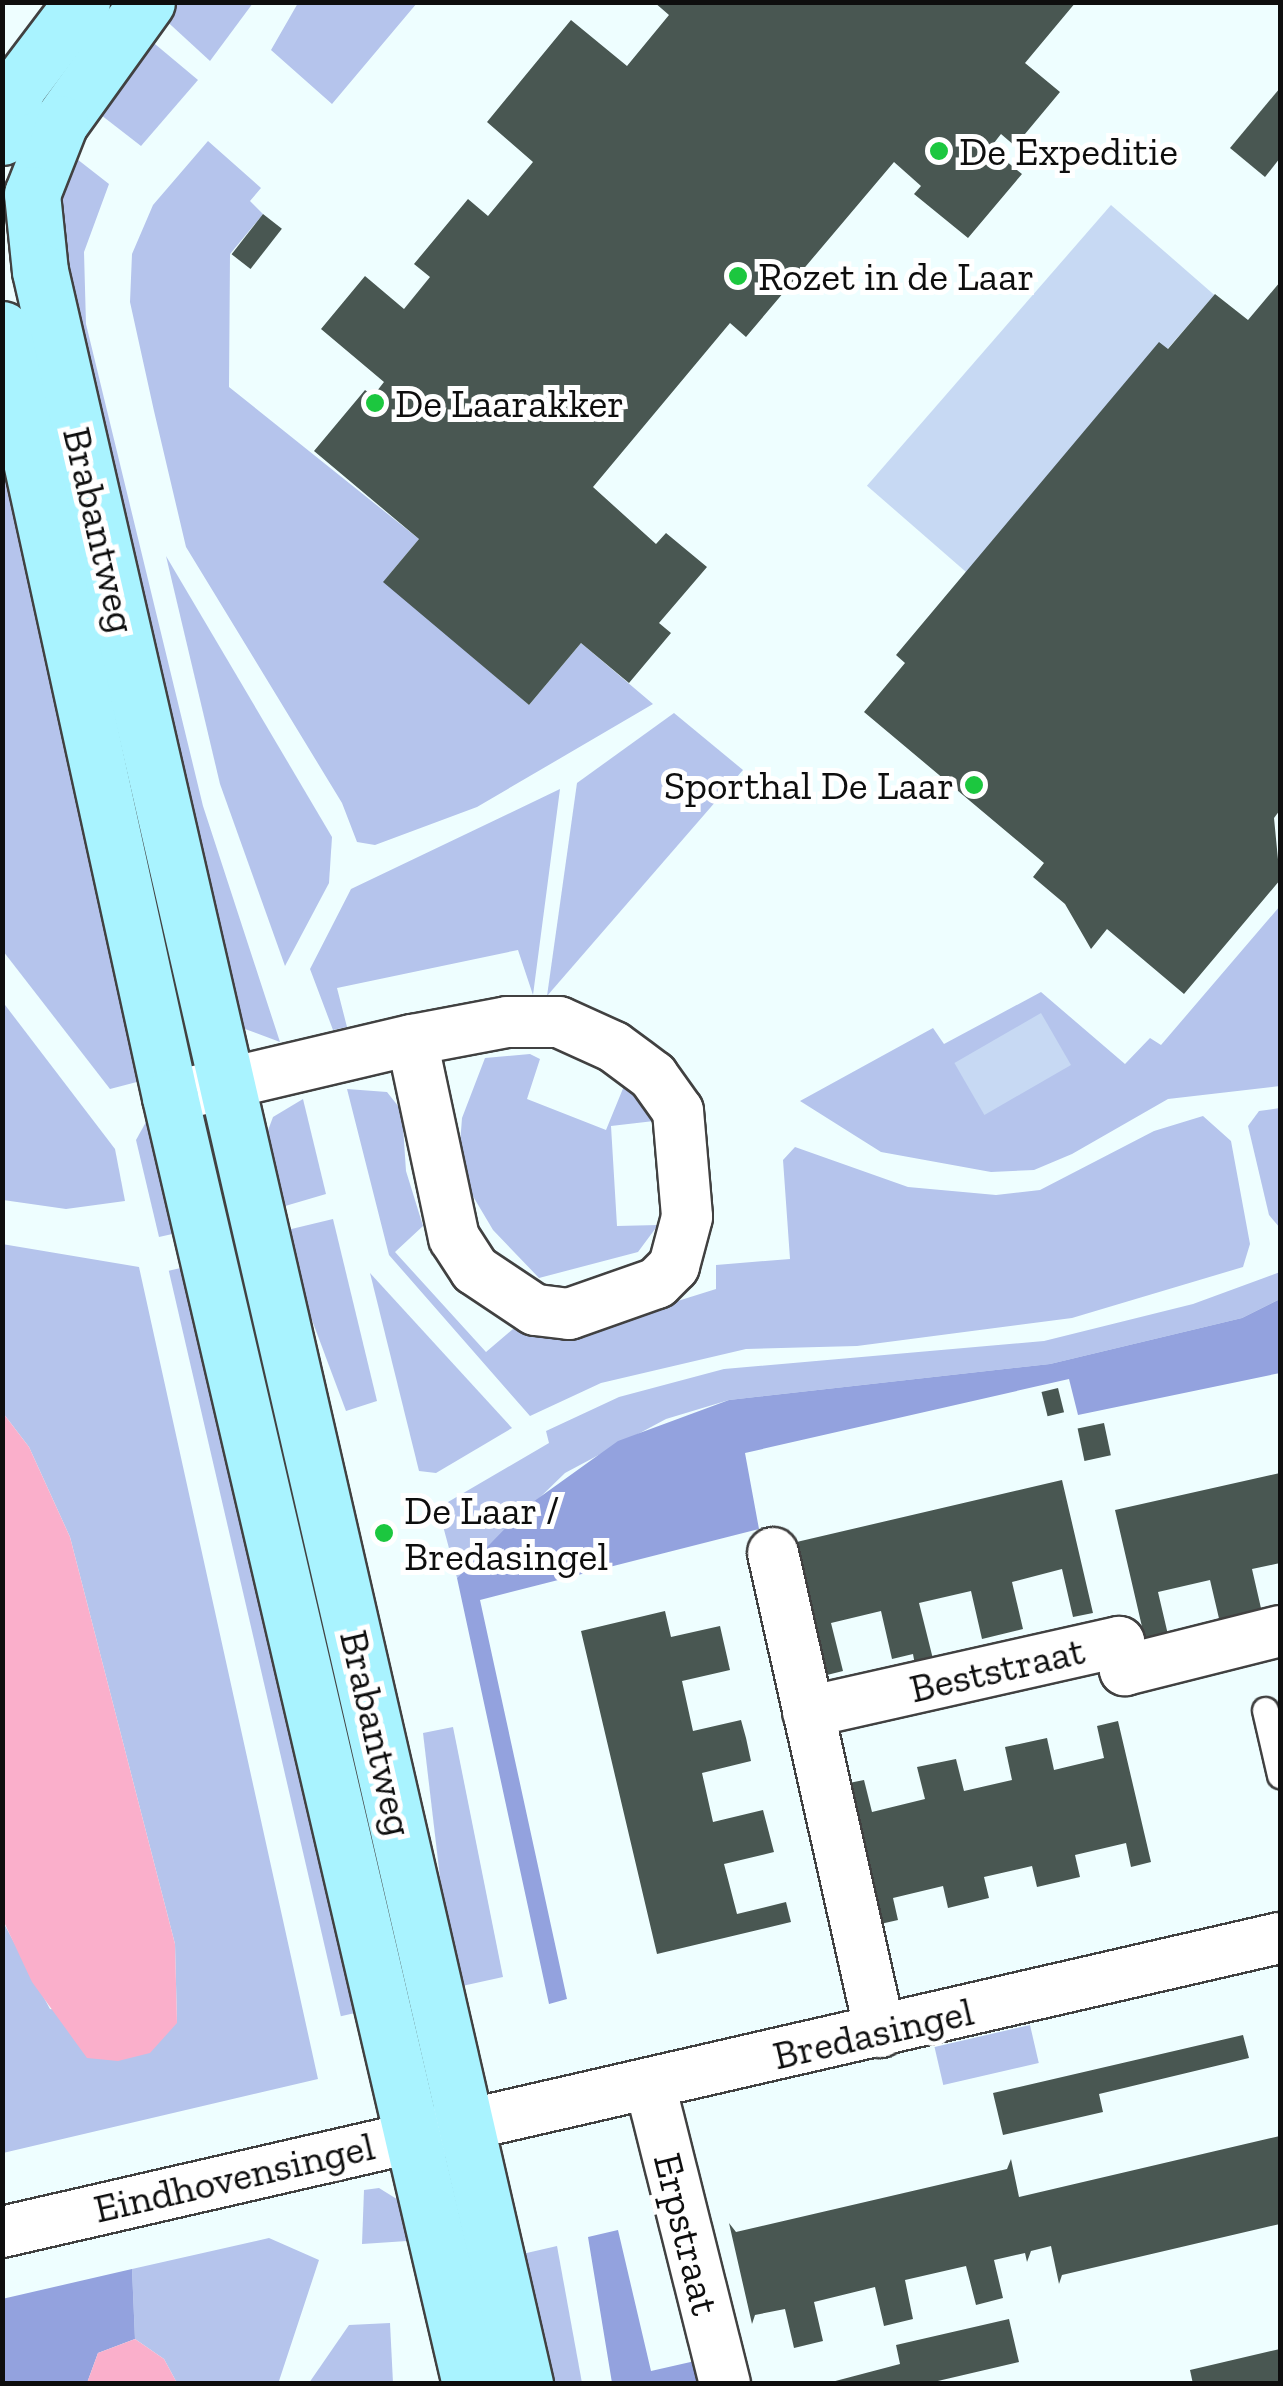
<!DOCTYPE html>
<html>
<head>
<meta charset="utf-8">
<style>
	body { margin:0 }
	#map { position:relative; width:1283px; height:2386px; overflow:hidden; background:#eefeff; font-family:"Zilla Slab",serif }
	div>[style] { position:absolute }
	.green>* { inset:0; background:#b5c4ec; transform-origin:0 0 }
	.forest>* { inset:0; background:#93a2de }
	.pitch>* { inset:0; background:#c7d9f3; transform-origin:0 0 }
	.water>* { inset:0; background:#faafcb }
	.building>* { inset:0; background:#495752; transform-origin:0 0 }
	.roads { filter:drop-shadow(2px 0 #414141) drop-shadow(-2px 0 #414141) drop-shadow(0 2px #414141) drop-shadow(0 -2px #414141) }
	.lane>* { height:25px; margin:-12.5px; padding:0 12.5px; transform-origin:12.5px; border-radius:12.5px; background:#fff }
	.street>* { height:50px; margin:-25px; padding:0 25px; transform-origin:25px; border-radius:25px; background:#fff }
	.secondary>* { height:55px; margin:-27.5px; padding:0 27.5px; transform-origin:27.5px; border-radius:27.5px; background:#a9f3ff }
	.dots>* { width:28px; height:28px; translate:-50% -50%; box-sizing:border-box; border:5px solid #fff; border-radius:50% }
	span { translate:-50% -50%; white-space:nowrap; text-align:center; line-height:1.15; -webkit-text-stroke:10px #fff; paint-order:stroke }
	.poi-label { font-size:40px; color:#0e0e0e }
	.left { translate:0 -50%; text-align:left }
	.right { translate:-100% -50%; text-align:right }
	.street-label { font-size:40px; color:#0e0e0e }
	.frame { position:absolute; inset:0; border:5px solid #0e0e0e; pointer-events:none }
</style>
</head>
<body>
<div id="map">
	<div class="green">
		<i style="clip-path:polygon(171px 3px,253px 3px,210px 61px,160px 15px)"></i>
		<i style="clip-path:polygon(298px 3px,298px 2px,417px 3px,332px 104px,271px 50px)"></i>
		<i style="clip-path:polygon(143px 34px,198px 80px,141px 146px,92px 108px)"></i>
		<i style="clip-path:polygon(208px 141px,261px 188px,250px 201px,263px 214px,230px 254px,229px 387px,419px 539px,384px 581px,529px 705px,581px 643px,653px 704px,477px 807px,375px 845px,357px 842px,342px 803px,186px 547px,154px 411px,130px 302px,132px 254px,153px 205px)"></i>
		<i style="clip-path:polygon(68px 152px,109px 184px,84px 252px,86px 324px,203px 806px,280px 1042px,237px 1026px,52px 238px)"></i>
		<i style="clip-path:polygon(2px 412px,156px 1077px,110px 1089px,3px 951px)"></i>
		<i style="clip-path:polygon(166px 556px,332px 837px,329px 883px,285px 966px,220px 784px)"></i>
		<i style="clip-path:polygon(674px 713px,743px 770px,547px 996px,577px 783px)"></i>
		<i style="clip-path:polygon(560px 789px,533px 995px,518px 950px,337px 988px,347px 1027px,333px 1030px,310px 969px,351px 889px)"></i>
		<i style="clip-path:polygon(1280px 906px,1280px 1086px,1168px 1099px,1072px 1154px,1034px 1170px,991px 1172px,881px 1152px,800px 1101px,933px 1028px,944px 1044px,1041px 992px,1125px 1064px,1150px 1038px,1161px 1045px)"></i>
		<i style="clip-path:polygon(2px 1001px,115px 1149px,125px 1201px,66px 1209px,3px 1200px)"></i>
		<i style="clip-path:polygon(530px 1054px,540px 1059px,527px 1099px,606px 1130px,624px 1086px,635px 1087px,654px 1121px,611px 1126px,617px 1226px,658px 1225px,638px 1252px,539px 1278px,493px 1230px,458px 1171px,462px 1118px,485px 1058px)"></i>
		<i style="clip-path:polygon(347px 1089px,387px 1092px,402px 1111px,406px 1171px,423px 1226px,395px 1252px,486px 1352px,513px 1329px,569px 1335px,716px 1289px,716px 1265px,790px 1259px,783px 1160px,795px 1147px,908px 1187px,996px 1195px,1040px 1190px,1154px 1131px,1203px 1116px,1231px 1141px,1250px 1244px,1243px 1267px,1072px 1318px,857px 1346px,746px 1349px,601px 1383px,530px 1416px,389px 1255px)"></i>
		<i style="clip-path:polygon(303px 1099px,326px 1194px,275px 1209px,264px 1141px,273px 1117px)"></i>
		<i style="clip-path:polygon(1280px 1108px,1280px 1228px,1269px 1215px,1248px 1126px,1259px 1111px)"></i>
		<i style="clip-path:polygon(165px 1119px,190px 1230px,159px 1237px,136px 1140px,146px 1122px)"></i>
		<i style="clip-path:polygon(333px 1219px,377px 1401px,346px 1411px,279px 1232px)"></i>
		<i style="clip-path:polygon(2px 1244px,139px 1267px,318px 2079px,3px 2153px,2px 1920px,50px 2009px,177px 2023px,175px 1944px,70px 1537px,29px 1447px,3px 1413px)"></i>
		<i style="left:198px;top:1264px;width:765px;height:30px;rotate:77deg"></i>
		<i style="clip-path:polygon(1280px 1272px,1280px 1299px,1242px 1318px,1050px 1364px,729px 1400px,666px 1419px,565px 1473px,457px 1578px,443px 1526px,448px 1502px,549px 1443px,546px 1431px,619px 1397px,724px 1369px,1044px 1341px,1193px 1304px)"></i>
		<i style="clip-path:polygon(370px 1273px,512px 1428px,436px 1473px,419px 1471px)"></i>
		<i style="clip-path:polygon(453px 1727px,503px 1977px,453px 1988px,423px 1733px)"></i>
		<i style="left:1030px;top:2025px;width:39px;height:98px;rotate:77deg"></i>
		<i style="clip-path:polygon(379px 2188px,408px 2206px,422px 2240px,362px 2244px,364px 2190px)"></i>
		<i style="clip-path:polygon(269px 2238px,319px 2260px,278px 2384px,177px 2383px,164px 2359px,135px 2339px,132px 2269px)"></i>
		<i style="clip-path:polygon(557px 2246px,582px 2383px,547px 2383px,518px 2255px)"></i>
		<i style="clip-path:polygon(390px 2323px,393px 2383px,309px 2383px,349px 2325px)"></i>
	</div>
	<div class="forest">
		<i style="clip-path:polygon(1280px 1299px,1280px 1373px,1078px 1415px,1069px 1379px,745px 1453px,759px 1529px,480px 1600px,567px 1999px,549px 2004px,457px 1578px,526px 1507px,618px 1441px,729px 1400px,1050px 1364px,1242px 1318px)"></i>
		<i style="clip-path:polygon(618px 2230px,651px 2371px,695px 2361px,700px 2383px,612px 2383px,588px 2237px)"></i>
		<i style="clip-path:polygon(132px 2269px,135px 2339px,98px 2353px,87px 2383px,3px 2383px,2px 2299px)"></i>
	</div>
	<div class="pitch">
		<i style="left:1111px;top:205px;width:137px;height:372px;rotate:41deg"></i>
		<i style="left:1041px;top:1013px;width:60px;height:100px;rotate:60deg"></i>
	</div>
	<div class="water">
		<i style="clip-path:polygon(3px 1413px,29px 1447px,70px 1537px,175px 1944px,177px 2023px,150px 2053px,118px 2061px,87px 2058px,32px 1982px,3px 1920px)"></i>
		<i style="clip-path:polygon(135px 2339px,164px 2359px,177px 2383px,87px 2383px,98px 2353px)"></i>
	</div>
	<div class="building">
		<i style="clip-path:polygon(654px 2px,1076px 2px,1025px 63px,1060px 92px,1015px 146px,1001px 134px,990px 148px,1022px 174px,968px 238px,914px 194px,921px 186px,894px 162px,746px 337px,730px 323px,593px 487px,656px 544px,666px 533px,707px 567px,659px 623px,671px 633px,629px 683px,581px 643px,529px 705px,383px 582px,419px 539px,314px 451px,365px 390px,373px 396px,384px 382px,321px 329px,365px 276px,404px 309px,430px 277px,414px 264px,468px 199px,488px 216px,533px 162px,487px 122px,571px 20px,627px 66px,669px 15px)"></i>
		<i style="clip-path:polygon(1280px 88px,1280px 158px,1265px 177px,1230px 148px)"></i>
		<i style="left:263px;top:214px;width:24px;height:51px;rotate:38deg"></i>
		<i style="clip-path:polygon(1280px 282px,1280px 810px,1274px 818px,1280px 880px,1184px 994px,1107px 929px,1091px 949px,1065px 904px,1033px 877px,1044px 863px,864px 712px,905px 663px,896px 655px,1159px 342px,1168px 349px,1215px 294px,1248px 320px)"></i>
		<i style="left:1058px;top:1388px;width:25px;height:17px;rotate:76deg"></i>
		<i style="left:1104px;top:1423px;width:33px;height:27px;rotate:78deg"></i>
		<i style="clip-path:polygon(1280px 1473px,1280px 1563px,1252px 1569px,1263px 1617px,1221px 1627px,1210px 1580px,1158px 1592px,1169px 1639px,1146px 1644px,1115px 1510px)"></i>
		<i style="clip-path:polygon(1062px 1480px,1093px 1613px,1073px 1617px,1062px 1569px,1012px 1582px,1023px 1629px,982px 1639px,971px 1591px,919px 1603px,935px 1667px,916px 1671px,913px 1654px,892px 1659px,881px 1611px,831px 1623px,843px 1671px,819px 1677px,788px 1544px)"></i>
		<i style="clip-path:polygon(665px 1611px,671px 1637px,720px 1626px,730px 1670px,682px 1681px,693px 1731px,741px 1720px,746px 1738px,751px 1761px,702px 1773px,713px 1822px,763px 1810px,774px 1852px,724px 1864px,737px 1914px,786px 1902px,791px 1922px,657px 1954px,581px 1631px)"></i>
		<i style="clip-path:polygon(1118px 1721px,1151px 1862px,1131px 1867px,1126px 1843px,1075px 1855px,1080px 1877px,1037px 1887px,1032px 1866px,984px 1877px,989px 1898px,948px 1908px,943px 1886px,893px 1898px,898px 1920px,876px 1925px,844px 1784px,864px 1780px,872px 1812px,925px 1799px,917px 1767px,956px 1759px,964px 1791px,1012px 1780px,1005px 1747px,1047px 1738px,1054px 1770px,1104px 1758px,1097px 1726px)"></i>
		<i style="clip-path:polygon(1243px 2035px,1249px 2058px,1099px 2094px,1103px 2112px,1003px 2135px,993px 2093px)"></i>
		<i style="clip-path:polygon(1280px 2136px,1280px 2224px,1062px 2275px,1059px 2284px,1051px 2246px,1031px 2251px,1027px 2262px,1025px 2253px,994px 2260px,1003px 2298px,976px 2305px,966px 2266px,905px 2280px,913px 2319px,884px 2326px,875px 2287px,814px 2302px,823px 2341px,794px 2348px,785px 2309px,755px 2315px,752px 2324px,729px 2223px,736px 2232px,1007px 2169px,1011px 2159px,1019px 2197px)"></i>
		<i style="clip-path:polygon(1009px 2319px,1019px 2362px,925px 2384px,824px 2384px,900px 2364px,896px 2345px)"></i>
		<i style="clip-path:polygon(1280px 2349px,1280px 2384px,1193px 2384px,1190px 2370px)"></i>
	</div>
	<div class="roads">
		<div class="lane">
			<i style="left:1265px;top:1710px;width:67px;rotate:77deg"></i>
		</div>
		<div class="street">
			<i style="left:170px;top:1097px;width:249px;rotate:-13.3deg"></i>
			<i style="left:412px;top:1040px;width:97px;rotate:-10.7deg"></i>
			<i style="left:507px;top:1022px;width:52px"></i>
			<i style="left:559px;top:1022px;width:60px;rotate:24.4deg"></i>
			<i style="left:614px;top:1047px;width:49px;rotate:36.6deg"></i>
			<i style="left:653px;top:1076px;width:43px;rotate:54.5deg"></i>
			<i style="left:678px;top:1111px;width:106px;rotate:85.1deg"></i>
			<i style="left:687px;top:1217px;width:51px;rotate:104.9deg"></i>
			<i style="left:674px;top:1266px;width:24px;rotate:135deg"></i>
			<i style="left:657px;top:1283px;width:93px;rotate:160.6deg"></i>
			<i style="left:569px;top:1314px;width:34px;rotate:-173deg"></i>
			<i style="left:535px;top:1310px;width:72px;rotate:-146.3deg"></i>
			<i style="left:475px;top:1270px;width:38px;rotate:-123deg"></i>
			<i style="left:454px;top:1238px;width:202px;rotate:-102deg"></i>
			<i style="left:773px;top:1553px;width:491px;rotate:77.4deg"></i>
			<i style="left:808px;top:1712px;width:319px;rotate:-12.7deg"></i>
			<i style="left:1119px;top:1642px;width:29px;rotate:78deg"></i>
			<i style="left:1125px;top:1670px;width:160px;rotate:-14.1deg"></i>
			<i style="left:650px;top:2085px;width:308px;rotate:75.9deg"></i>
			<i style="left:2px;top:2232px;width:1311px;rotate:-12.96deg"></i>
		</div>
		<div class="secondary">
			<i style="left:147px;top:2px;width:149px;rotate:125.7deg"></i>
			<i style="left:60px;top:123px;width:76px;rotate:111.5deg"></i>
			<i style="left:32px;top:194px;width:77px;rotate:84.1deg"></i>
			<i style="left:40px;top:271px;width:2168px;rotate:77.07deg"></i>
			<i style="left:2px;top:137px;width:51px;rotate:-73deg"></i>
			<i style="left:17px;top:88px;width:108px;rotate:-52.9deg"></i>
			<i style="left:2px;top:329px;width:786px;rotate:77.66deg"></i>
			<i style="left:170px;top:1097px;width:1322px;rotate:76.88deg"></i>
		</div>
	</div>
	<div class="dots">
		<i style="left:939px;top:151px;background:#1cc73f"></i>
		<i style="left:738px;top:276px;background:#1cc73f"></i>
		<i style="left:375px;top:403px;background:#1cc73f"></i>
		<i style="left:974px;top:785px;background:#1cc73f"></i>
		<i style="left:384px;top:1533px;background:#1cc73f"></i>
	</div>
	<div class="poi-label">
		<span class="left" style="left:959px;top:151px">De Expeditie</span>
		<span class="left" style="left:758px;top:276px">Rozet in de Laar</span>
		<span class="left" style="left:395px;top:403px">De Laarakker</span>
		<span class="right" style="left:954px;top:785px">Sporthal De Laar</span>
		<span class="left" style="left:404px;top:1533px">De Laar /<br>Bredasingel</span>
	</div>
	<div class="street-label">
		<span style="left:100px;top:530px;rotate:77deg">Brabantweg</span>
		<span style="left:997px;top:1669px;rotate:-13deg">Beststraat</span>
		<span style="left:377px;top:1733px;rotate:77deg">Brabantweg</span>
		<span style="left:873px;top:2033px;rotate:-13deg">Bredasingel</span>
		<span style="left:234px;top:2177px;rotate:-13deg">Eindhovensingel</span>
		<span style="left:687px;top:2234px;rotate:76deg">Erpstraat</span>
	</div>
	<div class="frame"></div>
</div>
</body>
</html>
